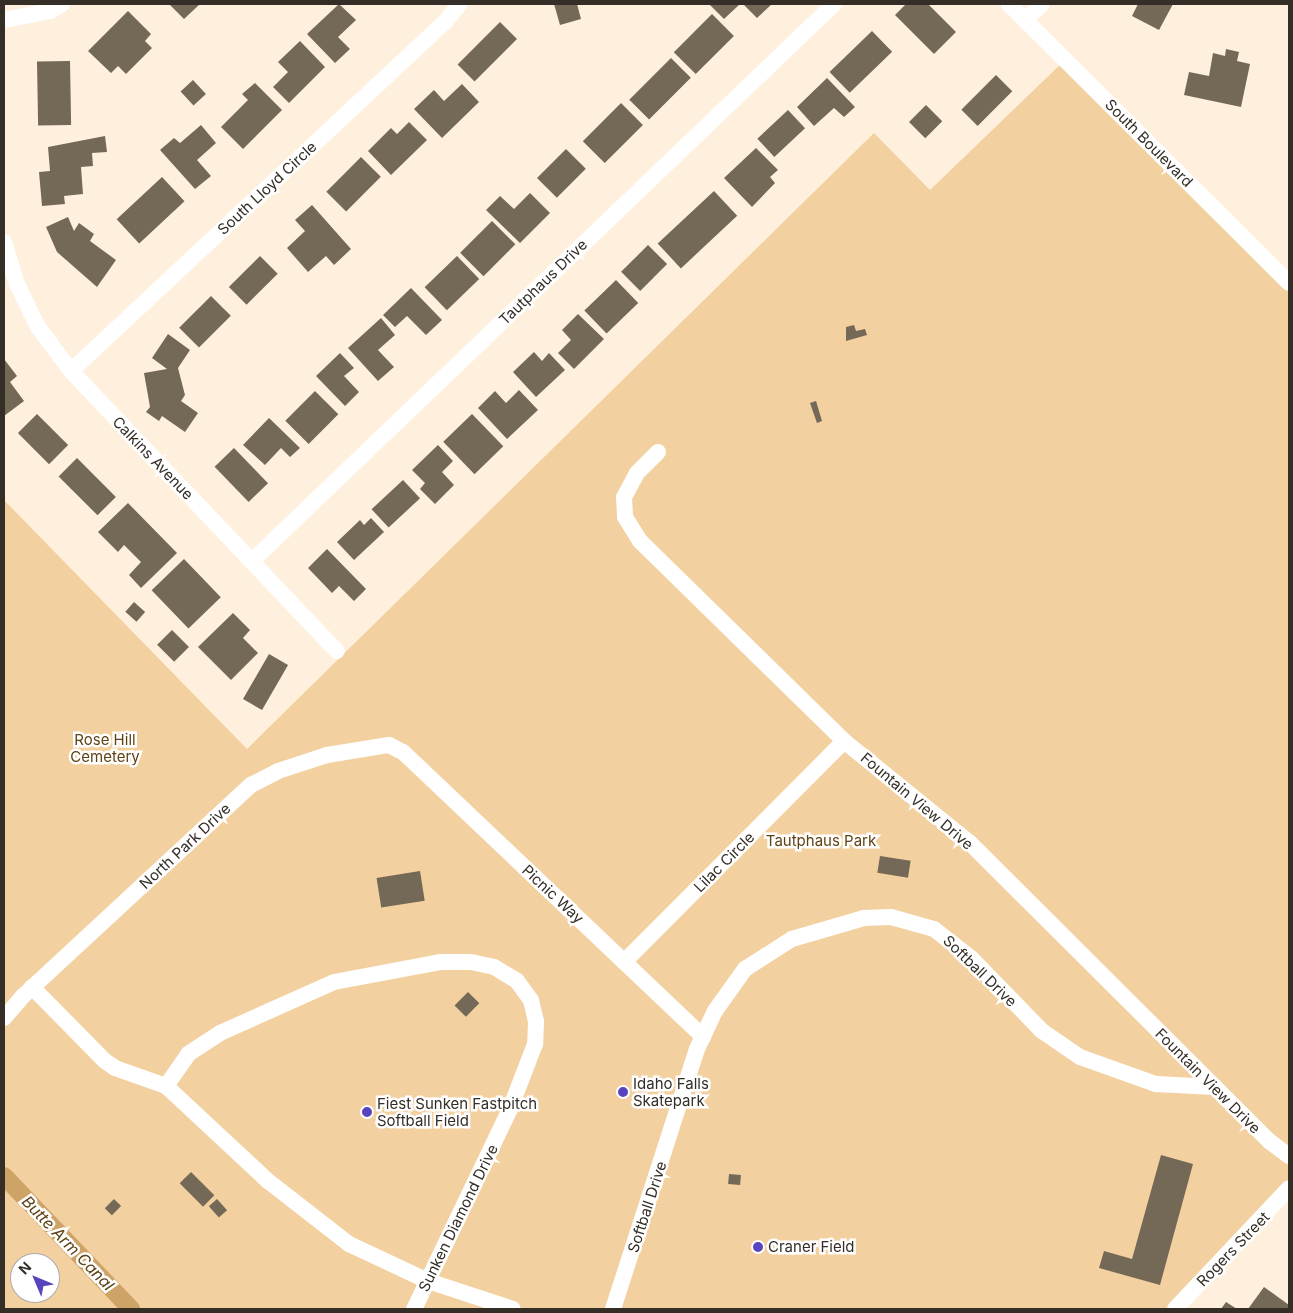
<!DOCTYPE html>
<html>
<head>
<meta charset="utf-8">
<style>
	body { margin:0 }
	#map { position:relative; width:1293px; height:1313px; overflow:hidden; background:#fef0dd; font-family:Inter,sans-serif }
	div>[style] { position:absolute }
	.green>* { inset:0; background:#f3d09f }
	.canal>* { height:18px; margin:-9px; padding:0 9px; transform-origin:9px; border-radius:9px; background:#cda368 }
	.building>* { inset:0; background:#746857; transform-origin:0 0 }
	.minor>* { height:16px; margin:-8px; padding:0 8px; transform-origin:8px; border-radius:8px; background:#fff }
	.dots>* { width:14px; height:14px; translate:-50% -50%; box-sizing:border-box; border:2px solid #fff; border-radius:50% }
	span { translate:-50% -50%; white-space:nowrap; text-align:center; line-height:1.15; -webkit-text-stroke:5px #fff; paint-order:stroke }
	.street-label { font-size:15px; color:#342e27 }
	.park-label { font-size:15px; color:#604315 }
	.poi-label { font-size:15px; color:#342e27 }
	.left { translate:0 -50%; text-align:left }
	.water-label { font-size:16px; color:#5f4214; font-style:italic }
	.frame { position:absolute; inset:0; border:5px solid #342e27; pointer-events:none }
	.north { position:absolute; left:10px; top:1253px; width:50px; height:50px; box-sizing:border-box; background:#fff; border:1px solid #aeaba9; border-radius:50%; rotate:315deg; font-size:14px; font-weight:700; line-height:20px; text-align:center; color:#342e27 }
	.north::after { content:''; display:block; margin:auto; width:18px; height:22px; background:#5844bc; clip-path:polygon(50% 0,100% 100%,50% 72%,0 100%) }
</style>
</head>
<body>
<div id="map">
	<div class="green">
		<i style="clip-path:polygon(evenodd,1065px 60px,1289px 283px,1289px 1188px,1175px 1309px,4px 1309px,4px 500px,247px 749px,874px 133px,930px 190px,1065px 60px,20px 1263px,50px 1263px,50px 1293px,20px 1293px,20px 1263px)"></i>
	</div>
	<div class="canal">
		<i style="left:4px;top:1176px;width:184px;rotate:46.3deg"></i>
	</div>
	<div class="building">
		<i style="clip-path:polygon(169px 4px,200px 4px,184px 19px)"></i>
		<i style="clip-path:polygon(339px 4px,356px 20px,338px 37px,350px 49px,335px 63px,307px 34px)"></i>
		<i style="clip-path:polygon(554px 4px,577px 4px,581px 19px,560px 25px)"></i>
		<i style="clip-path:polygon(709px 4px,740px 4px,724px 19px)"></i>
		<i style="clip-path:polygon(743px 4px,772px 4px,757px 18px)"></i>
		<i style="clip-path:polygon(906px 4px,928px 4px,956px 32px,934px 54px,895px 15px)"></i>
		<i style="clip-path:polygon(1138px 4px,1173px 4px,1159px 30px,1132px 16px)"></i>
		<i style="clip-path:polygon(128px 11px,151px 34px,145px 41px,152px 48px,126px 74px,118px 66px,111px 73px,88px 51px)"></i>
		<i style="left:712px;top:14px;width:31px;height:54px;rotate:45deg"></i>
		<i style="left:500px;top:22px;width:24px;height:60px;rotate:45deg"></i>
		<i style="left:872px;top:31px;width:29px;height:59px;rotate:46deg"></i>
		<i style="clip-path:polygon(300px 41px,325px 67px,289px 103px,273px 87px,288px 72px,278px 62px)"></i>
		<i style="clip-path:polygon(1226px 49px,1239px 52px,1237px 61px,1250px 64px,1241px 107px,1184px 95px,1189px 72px,1209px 76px,1213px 53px,1225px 56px)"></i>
		<i style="left:671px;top:58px;width:28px;height:59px;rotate:45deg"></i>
		<i style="left:70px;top:61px;width:64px;height:33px;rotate:89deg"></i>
		<i style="left:996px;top:75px;width:23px;height:49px;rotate:45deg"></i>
		<i style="clip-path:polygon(827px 78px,855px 107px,844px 117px,834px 108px,814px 126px,797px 107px)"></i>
		<i style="left:193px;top:80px;width:19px;height:17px;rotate:47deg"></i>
		<i style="clip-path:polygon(255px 83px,282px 110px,243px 149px,221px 127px,248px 100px,242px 94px)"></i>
		<i style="clip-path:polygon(462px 84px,479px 102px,442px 138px,414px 109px,434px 90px,444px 101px)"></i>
		<i style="left:621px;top:103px;width:31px;height:54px;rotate:45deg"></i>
		<i style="left:926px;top:105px;width:23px;height:24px;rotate:45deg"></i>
		<i style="left:788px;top:110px;width:25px;height:42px;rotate:47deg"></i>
		<i style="clip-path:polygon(409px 122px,427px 140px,391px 175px,368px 151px,391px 128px,397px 134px)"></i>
		<i style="clip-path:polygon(201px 125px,216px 143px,197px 160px,211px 176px,195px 189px,160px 150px,174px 138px,180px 143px)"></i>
		<i style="clip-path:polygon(105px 136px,107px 152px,92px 153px,93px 166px,81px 167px,83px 194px,64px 196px,65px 204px,42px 206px,39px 172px,50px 171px,48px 147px)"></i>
		<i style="clip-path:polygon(756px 148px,778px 170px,770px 177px,775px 183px,752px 207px,724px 178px)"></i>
		<i style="left:566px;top:149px;width:28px;height:41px;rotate:45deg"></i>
		<i style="left:361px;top:157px;width:28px;height:49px;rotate:45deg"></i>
		<i style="left:162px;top:177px;width:33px;height:62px;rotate:47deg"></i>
		<i style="left:714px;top:191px;width:34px;height:77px;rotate:47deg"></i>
		<i style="clip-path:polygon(530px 193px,550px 213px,520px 243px,486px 210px,500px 196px,514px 209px)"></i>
		<i style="clip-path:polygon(312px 205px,351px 249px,334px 265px,326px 256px,308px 272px,287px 248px,305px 231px,295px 220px)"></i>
		<i style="clip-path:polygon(68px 217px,74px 231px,79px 223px,94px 234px,90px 241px,116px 260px,97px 287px,57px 252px,46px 227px)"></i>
		<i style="left:492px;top:221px;width:33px;height:45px;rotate:45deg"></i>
		<i style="left:648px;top:245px;width:27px;height:38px;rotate:45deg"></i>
		<i style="left:260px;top:256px;width:25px;height:44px;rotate:45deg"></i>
		<i style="left:457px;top:256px;width:32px;height:45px;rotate:46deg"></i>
		<i style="left:616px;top:280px;width:32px;height:44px;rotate:46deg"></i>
		<i style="clip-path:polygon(411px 288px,442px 320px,426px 335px,407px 316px,395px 327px,383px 315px)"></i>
		<i style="left:211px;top:296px;width:28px;height:45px;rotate:45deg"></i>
		<i style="clip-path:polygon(578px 314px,604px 339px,574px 369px,558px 353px,571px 340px,562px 330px)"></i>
		<i style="clip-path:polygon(381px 318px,395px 335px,378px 350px,394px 367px,378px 381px,348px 348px)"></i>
		<i style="clip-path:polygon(854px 325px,856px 331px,865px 329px,867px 335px,846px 341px,846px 327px)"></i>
		<i style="clip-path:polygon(168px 334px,190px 350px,178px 368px,185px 395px,181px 401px,198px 413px,185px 432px,162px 416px,159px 421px,146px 412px,150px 407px,144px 373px,167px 369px,152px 358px)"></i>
		<i style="clip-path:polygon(534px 352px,542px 361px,549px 353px,565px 370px,536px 397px,513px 372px)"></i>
		<i style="clip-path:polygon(340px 353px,354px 368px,344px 376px,359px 392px,345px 406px,316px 376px)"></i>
		<i style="clip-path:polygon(4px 359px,17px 376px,10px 382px,24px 401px,4px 416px)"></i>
		<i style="clip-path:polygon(519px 390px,538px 410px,507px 439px,478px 408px,495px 391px,506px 403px)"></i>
		<i style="left:315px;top:391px;width:33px;height:42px;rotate:45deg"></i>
		<i style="clip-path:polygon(816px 401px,822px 421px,817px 423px,810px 403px)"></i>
		<i style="left:37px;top:414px;width:44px;height:27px;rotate:45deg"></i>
		<i style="left:472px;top:414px;width:45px;height:40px;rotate:46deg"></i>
		<i style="clip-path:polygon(269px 418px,300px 448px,290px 457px,281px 448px,265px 465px,243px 445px)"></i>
		<i style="clip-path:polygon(438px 445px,453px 461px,442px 472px,454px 485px,435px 504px,420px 489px,425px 483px,412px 470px)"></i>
		<i style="left:234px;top:448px;width:49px;height:27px;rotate:46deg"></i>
		<i style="left:77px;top:458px;width:55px;height:26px;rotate:45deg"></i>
		<i style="left:403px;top:480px;width:25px;height:43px;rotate:47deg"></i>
		<i style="clip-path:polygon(128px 503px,177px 553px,141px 588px,129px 575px,141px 562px,124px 545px,118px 552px,98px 532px)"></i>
		<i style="clip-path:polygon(371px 518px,384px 532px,354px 560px,337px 542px,360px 520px,364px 525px)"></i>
		<i style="clip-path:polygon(327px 549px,366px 589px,354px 601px,339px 586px,332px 593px,308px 568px)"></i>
		<i style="left:184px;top:559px;width:53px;height:45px;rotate:46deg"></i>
		<i style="left:134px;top:602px;width:15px;height:13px;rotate:42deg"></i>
		<i style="clip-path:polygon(233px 613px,250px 630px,243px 638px,258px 653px,231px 680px,198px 647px)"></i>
		<i style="left:172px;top:630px;width:24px;height:21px;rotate:45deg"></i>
		<i style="left:269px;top:654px;width:22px;height:52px;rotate:30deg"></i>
		<i style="left:880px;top:856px;width:31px;height:17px;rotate:9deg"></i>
		<i style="left:420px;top:871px;width:30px;height:44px;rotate:81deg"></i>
		<i style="left:468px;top:992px;width:16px;height:19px;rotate:45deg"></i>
		<i style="clip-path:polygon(1161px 1155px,1193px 1164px,1160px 1285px,1099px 1268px,1104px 1251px,1132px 1259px)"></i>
		<i style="left:191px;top:1172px;width:33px;height:16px;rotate:45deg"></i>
		<i style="left:729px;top:1174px;width:12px;height:10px;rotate:5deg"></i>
		<i style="left:114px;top:1199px;width:10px;height:13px;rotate:45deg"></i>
		<i style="left:217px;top:1199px;width:15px;height:11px;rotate:48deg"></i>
		<i style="clip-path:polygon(1264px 1287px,1289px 1305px,1289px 1309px,1248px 1309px)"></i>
		<i style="clip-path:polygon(1226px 1302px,1237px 1309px,1221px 1309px)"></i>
	</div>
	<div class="minor">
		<i style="left:1009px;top:4px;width:395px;rotate:44.9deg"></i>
		<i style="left:4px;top:20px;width:47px;rotate:-11.1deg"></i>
		<i style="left:50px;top:11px;width:14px;rotate:-30deg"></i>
		<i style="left:1025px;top:20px;width:23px;rotate:-43deg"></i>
		<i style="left:4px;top:242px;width:44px;rotate:72.8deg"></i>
		<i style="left:17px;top:284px;width:48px;rotate:64deg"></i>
		<i style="left:38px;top:327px;width:55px;rotate:53.1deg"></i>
		<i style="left:71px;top:371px;width:386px;rotate:46.5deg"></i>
		<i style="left:71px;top:371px;width:513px;rotate:-43.03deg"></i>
		<i style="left:446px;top:21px;width:22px;rotate:-51deg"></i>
		<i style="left:658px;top:452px;width:30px;rotate:135deg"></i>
		<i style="left:637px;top:473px;width:27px;rotate:118deg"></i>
		<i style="left:624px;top:497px;width:20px;rotate:87deg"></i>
		<i style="left:625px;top:517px;width:28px;rotate:58deg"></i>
		<i style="left:640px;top:541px;width:286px;rotate:44.4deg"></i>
		<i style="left:844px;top:741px;width:162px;rotate:39deg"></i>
		<i style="left:970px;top:843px;width:422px;rotate:44.9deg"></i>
		<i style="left:1269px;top:1141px;width:25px;rotate:37deg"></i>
		<i style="left:252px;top:561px;width:806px;rotate:-43.74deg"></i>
		<i style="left:624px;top:962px;width:312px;rotate:-45.1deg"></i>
		<i style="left:32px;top:987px;width:104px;rotate:45.4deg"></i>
		<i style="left:105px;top:1061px;width:12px;rotate:35deg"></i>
		<i style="left:115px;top:1068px;width:54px;rotate:19.4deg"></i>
		<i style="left:166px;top:1086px;width:139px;rotate:43deg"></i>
		<i style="left:268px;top:1181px;width:103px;rotate:37.9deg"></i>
		<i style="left:349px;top:1244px;width:87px;rotate:25.1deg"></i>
		<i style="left:428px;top:1281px;width:89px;rotate:18.2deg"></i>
		<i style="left:4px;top:1018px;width:29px;rotate:-49deg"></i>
		<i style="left:23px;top:996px;width:311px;rotate:-42.8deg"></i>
		<i style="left:251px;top:785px;width:30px;rotate:-27deg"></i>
		<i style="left:278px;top:771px;width:52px;rotate:-18.1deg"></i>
		<i style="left:327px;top:755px;width:63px;rotate:-9.2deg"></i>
		<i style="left:389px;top:745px;width:16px;rotate:27deg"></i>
		<i style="left:403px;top:752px;width:414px;rotate:43.5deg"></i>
		<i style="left:166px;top:1086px;width:39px;rotate:-55deg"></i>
		<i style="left:188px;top:1054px;width:38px;rotate:-33deg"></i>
		<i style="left:220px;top:1033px;width:125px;rotate:-24.1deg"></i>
		<i style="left:334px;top:982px;width:109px;rotate:-10.6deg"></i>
		<i style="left:441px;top:962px;width:30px"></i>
		<i style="left:471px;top:962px;width:24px;rotate:12deg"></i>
		<i style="left:494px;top:967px;width:27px;rotate:31deg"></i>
		<i style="left:517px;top:981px;width:24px;rotate:54deg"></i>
		<i style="left:531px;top:1000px;width:22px;rotate:77deg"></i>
		<i style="left:536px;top:1021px;width:23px;rotate:92deg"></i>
		<i style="left:535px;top:1044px;width:70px;rotate:111deg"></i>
		<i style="left:510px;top:1109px;width:222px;rotate:115.6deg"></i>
		<i style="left:613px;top:1309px;width:273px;rotate:-72.1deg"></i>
		<i style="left:697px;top:1049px;width:42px;rotate:-64.7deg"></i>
		<i style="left:715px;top:1011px;width:52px;rotate:-54.5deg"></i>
		<i style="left:745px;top:969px;width:56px;rotate:-32.6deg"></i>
		<i style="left:792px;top:939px;width:75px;rotate:-16.3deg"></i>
		<i style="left:864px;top:918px;width:27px;rotate:-2deg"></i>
		<i style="left:891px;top:917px;width:45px;rotate:15.6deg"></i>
		<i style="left:934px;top:929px;width:47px;rotate:38.1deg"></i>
		<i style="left:971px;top:958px;width:102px;rotate:45.8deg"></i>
		<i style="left:1042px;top:1031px;width:46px;rotate:34.4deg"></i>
		<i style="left:1080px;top:1057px;width:81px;rotate:19.6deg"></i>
		<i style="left:1156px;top:1084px;width:59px;rotate:2.9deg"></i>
		<i style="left:1175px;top:1309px;width:166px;rotate:-46.7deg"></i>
	</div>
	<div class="dots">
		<i style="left:623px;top:1092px;background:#5844bc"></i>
		<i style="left:367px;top:1112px;background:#5844bc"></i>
		<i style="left:758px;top:1247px;background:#5844bc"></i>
	</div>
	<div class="street-label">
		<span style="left:1149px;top:143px;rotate:45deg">South Boulevard</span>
		<span style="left:267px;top:188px;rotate:-43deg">South Lloyd Circle</span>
		<span style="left:543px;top:282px;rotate:-44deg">Tautphaus Drive</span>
		<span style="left:153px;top:458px;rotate:46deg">Calkins Avenue</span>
		<span style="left:917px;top:801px;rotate:40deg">Fountain View Drive</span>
		<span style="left:185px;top:846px;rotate:-43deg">North Park Drive</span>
		<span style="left:724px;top:862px;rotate:-45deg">Lilac Circle</span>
		<span style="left:553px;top:894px;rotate:43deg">Picnic Way</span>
		<span style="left:980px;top:971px;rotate:44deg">Softball Drive</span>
		<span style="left:1208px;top:1081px;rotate:45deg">Fountain View Drive</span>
		<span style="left:647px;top:1207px;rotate:-72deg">Softball Drive</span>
		<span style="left:458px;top:1218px;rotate:-64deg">Sunken Diamond Drive</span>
		<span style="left:1233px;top:1249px;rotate:-46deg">Rogers Street</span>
	</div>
	<div class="park-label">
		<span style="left:105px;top:748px">Rose Hill<br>Cemetery</span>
		<span style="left:821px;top:841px">Tautphaus Park</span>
	</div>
	<div class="poi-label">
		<span class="left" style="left:633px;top:1092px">Idaho Falls<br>Skatepark</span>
		<span class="left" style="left:377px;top:1112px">Fiest Sunken Fastpitch<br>Softball Field</span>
		<span class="left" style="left:768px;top:1247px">Craner Field</span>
	</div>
	<div class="water-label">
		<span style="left:68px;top:1243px;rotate:46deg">Butte Arm Canal</span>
	</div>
	<div class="frame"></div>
	<div class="north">N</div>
</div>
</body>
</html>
